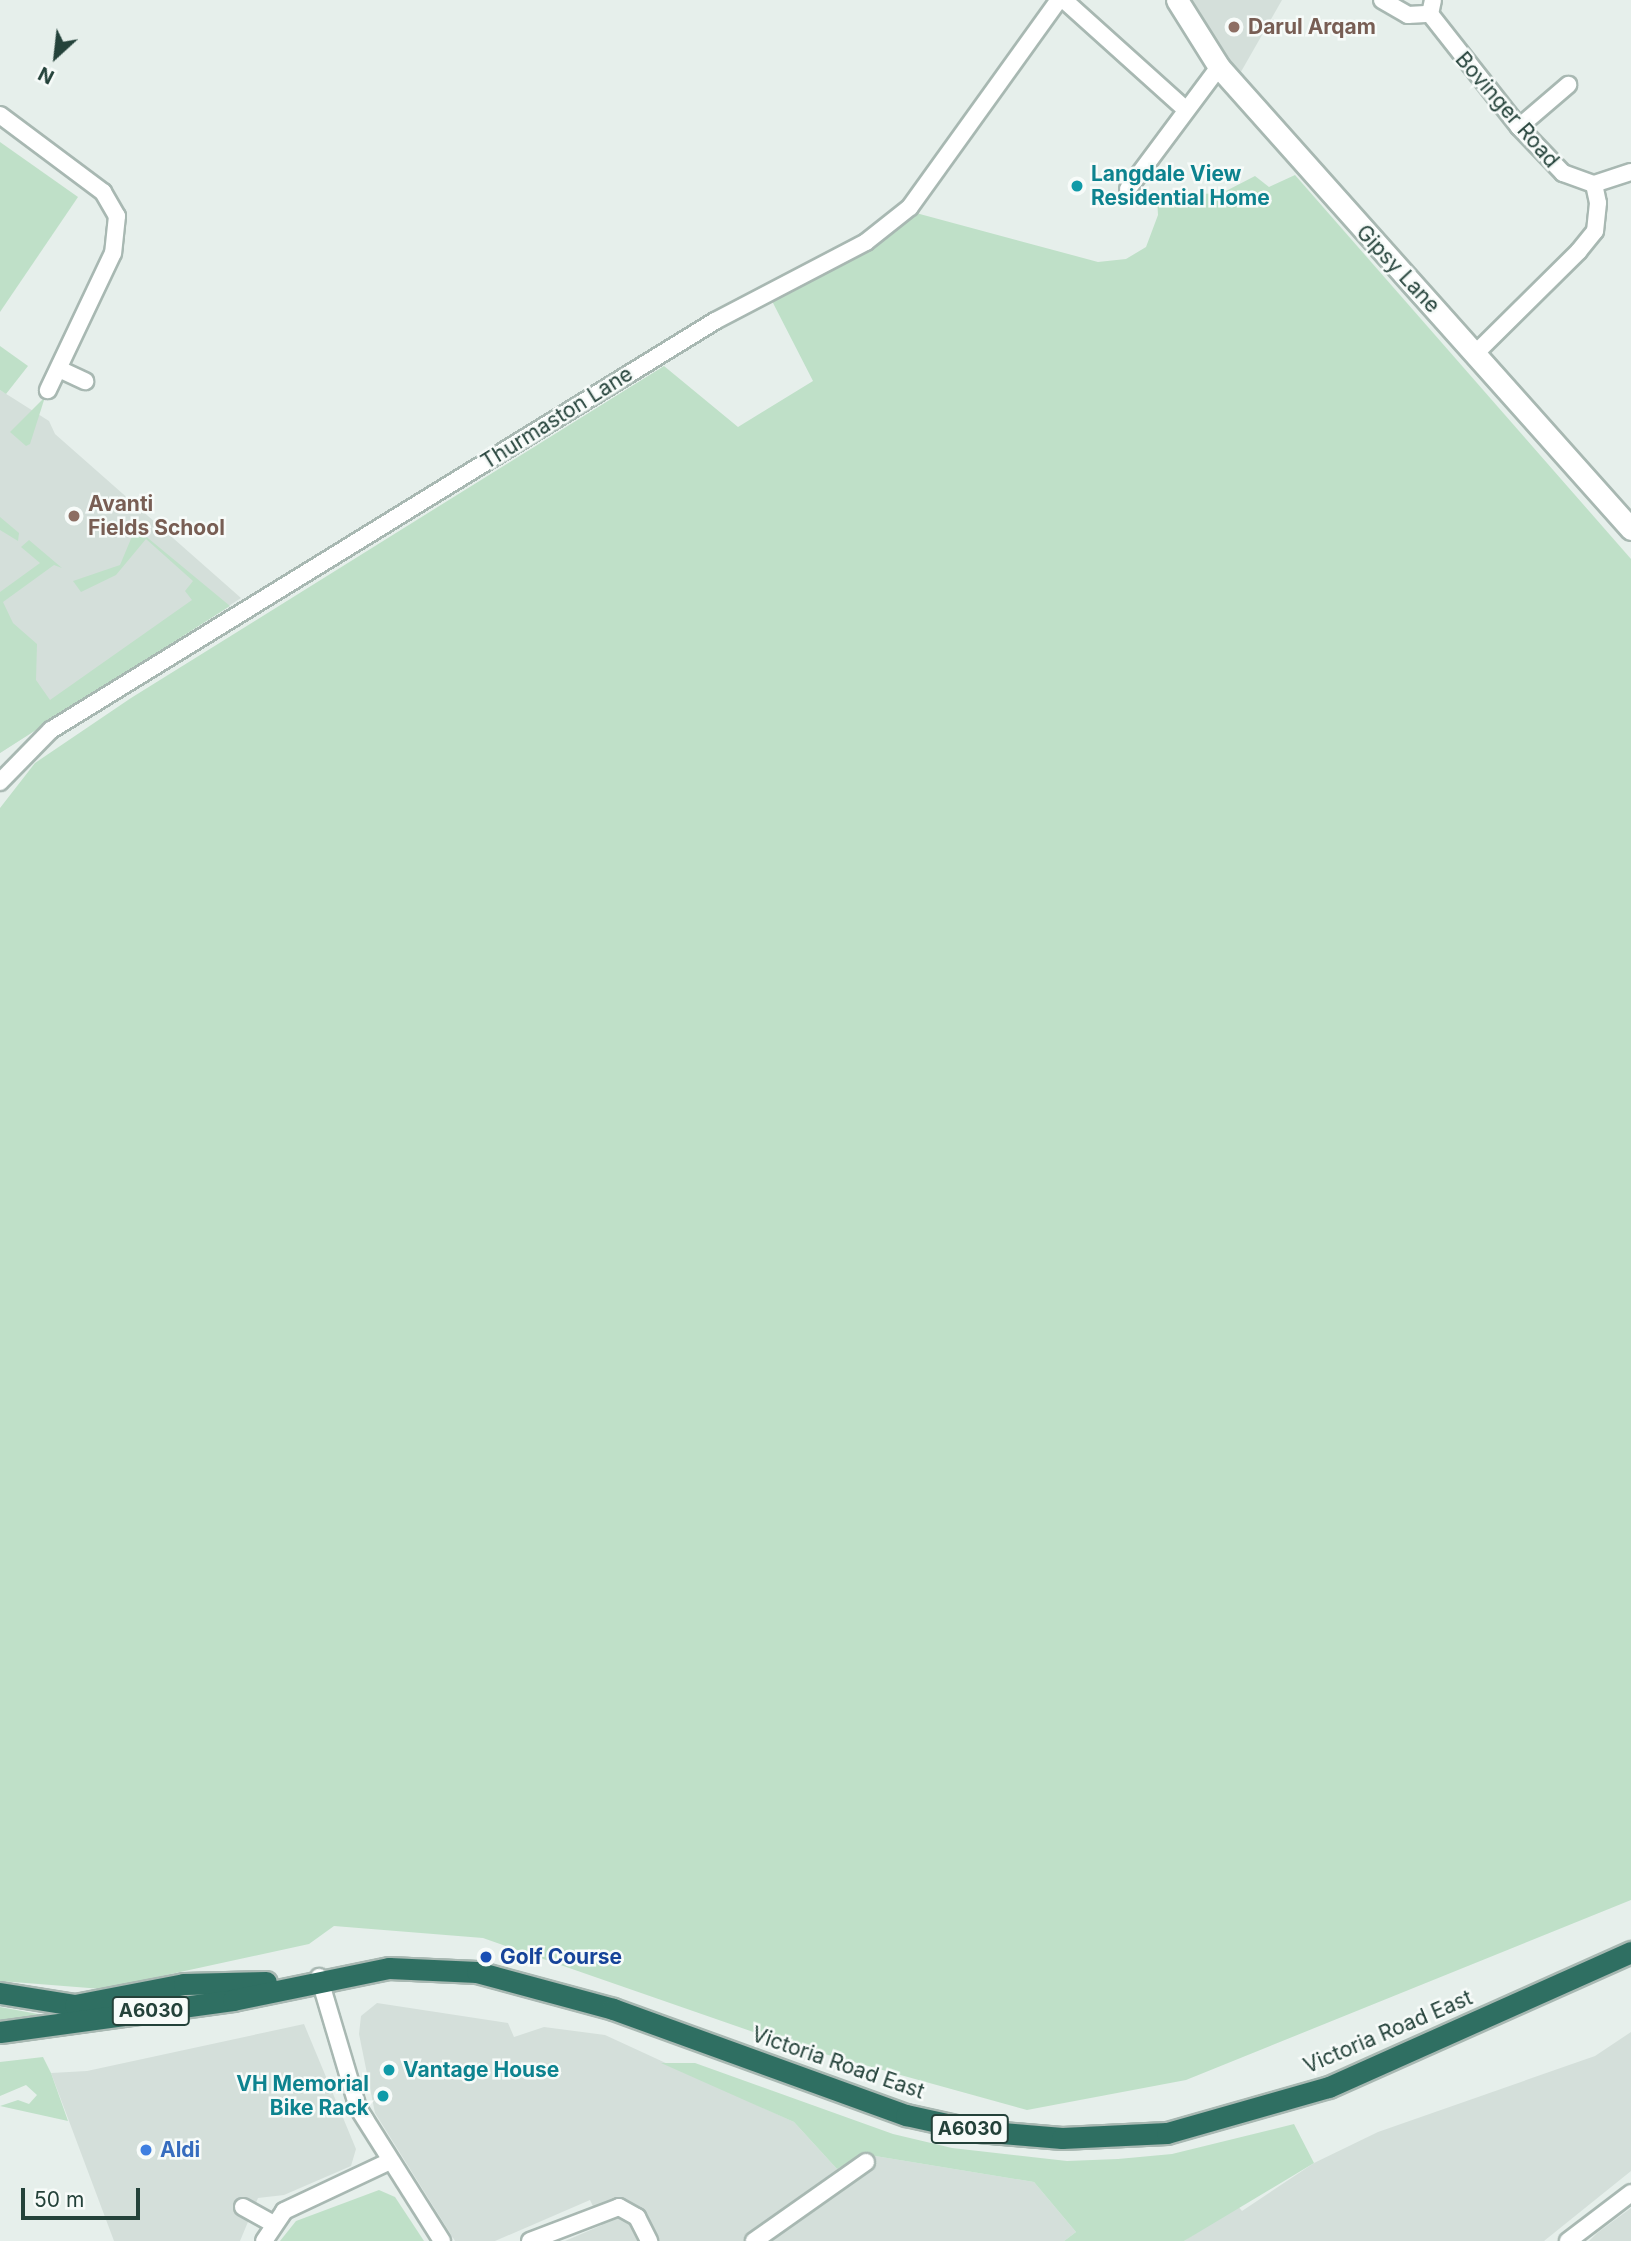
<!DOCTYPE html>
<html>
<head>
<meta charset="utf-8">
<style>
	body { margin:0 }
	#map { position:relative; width:1631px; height:2241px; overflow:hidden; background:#e6efeb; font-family:Inter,sans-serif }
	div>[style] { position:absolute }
	.built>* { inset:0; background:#d4dfda }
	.green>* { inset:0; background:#bfe0c8 }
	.roads { filter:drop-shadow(2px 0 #a8b8b2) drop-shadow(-2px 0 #a8b8b2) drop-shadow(0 2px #a8b8b2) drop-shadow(0 -2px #a8b8b2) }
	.street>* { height:16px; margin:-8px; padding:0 8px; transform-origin:8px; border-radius:8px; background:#fff }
	.secondary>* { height:21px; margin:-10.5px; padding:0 10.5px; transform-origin:10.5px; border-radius:10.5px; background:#fff }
	.highway>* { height:21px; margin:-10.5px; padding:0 10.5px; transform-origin:10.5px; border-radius:10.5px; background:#2f6f62 }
	.dots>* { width:19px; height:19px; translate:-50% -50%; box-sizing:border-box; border:4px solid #f7fbf9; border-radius:50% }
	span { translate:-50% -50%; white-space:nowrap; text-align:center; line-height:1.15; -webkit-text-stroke:5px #f7fbf9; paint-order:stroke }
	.shield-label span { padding:2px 5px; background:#f7fbf9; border:2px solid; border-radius:5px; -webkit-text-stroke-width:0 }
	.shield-label { font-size:19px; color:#24423a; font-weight:700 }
	.education-label { font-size:21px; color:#785e54; font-weight:700 }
	.left { translate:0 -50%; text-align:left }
	.street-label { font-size:21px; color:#24423a }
	.culture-label { font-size:21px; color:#0d838f; font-weight:700 }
	.right { translate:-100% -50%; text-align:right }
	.transit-label { font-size:21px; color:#164399; font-weight:700 }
	.shop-label { font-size:21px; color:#366cbe; font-weight:700 }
	.north { position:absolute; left:21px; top:21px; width:70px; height:70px; -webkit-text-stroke:5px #f7fbf9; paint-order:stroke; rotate:207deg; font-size:19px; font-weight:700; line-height:28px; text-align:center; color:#24423a }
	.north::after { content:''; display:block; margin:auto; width:24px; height:32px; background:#24423a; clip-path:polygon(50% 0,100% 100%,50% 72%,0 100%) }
	.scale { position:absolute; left:21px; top:2188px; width:119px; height:32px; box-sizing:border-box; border:4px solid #24423a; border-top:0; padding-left:9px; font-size:21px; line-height:24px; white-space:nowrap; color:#24423a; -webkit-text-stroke:5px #f7fbf9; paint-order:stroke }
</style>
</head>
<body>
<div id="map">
	<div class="built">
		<i style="clip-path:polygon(1191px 0,1282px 0,1238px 77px,1186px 2px)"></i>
		<i style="clip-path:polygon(0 390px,49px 421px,55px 434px,241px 598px,0 753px)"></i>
		<i style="clip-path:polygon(377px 2003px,508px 2023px,514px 2037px,544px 2027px,605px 2035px,794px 2122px,837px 2169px,863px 2154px,1034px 2182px,1076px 2232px,1064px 2241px,565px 2241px,602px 2225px,590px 2200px,495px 2241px,455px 2241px,375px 2113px,359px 2034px,361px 2016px)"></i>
		<i style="clip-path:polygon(304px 2024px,356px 2149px,351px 2166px,284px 2195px,258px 2198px,240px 2241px,114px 2241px,51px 2073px,87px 2071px)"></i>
		<i style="clip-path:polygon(1631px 2032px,1631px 2171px,1544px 2241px,1184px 2241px,1237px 2205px,1242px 2211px,1314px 2163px,1378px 2132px,1595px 2056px)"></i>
		<i style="clip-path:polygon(1631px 2208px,1631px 2241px,1589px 2241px,1597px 2233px)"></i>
	</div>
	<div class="green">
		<i style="clip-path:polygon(0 142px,78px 197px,0 312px)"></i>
		<i style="clip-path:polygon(1295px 175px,1631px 559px,1631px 1900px,1186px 2080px,1027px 2110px,785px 2043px,483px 1938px,334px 1926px,309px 1944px,102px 1989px,0 1981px,0 808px,35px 763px,131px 698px,664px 366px,738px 427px,813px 381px,772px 301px,870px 249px,916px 213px,1098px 262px,1126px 259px,1146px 247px,1158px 215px,1157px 196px,1222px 193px,1255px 176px,1269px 187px)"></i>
		<i style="clip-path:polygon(0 346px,28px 366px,6px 394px,0 390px)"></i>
		<i style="clip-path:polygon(45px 397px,30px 444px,26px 446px,10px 432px)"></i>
		<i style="clip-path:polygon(0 517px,19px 533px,18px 541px,0 530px)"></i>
		<i style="clip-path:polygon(133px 534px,143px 534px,230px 606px,0 753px,0 592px,40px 563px,21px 547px,29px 540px,62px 568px,54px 565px,3px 602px,13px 623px,37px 644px,36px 680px,50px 700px,192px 600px,185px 591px,193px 581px,146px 539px,116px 575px,81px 592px,73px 581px,120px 565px)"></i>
		<i style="clip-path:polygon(0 2007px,38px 2014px,39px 2017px,0 2022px)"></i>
		<i style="clip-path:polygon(43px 2057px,51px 2073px,68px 2121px,0 2106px,18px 2100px,29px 2104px,37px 2095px,26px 2085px,0 2096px,0 2062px)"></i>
		<i style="clip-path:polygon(661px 2063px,695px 2063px,893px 2134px,952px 2148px,1067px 2161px,1118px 2159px,1172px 2154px,1294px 2124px,1314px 2163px,1184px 2241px,1064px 2241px,1076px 2232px,1034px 2182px,863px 2154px,837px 2169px,794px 2122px)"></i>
		<i style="clip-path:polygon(379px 2190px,395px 2197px,424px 2241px,280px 2241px,296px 2221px)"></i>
	</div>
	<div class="roads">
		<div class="street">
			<i style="left:1064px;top:0;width:163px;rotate:42deg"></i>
			<i style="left:1382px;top:0;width:30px;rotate:30deg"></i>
			<i style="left:1408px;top:15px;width:22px;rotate:-3deg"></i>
			<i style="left:1430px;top:14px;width:14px;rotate:-78deg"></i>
			<i style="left:1430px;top:14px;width:144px;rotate:51.8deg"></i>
			<i style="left:1519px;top:127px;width:64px;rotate:46.3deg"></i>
			<i style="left:1563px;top:173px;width:33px;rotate:20deg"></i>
			<i style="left:1594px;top:184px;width:19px;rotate:78deg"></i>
			<i style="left:1598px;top:203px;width:28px;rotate:96deg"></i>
			<i style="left:1595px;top:231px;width:26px;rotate:129deg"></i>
			<i style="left:1579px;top:251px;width:144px;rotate:135.3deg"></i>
			<i style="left:0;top:115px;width:129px;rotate:36.8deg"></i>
			<i style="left:103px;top:192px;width:28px;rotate:60deg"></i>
			<i style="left:117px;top:216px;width:37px;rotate:96deg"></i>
			<i style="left:113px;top:253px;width:152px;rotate:115.4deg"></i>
			<i style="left:1519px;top:127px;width:65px;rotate:-40.6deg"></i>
			<i style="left:1594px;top:184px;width:39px;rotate:-18deg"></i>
			<i style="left:1128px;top:189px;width:152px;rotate:-53.3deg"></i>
			<i style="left:59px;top:369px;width:29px;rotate:25deg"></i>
			<i style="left:0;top:782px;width:73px;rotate:-45.6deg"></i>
			<i style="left:51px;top:730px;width:780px;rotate:-31.63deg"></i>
			<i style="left:715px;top:321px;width:170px;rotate:-27.6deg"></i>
			<i style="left:866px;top:242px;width:56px;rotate:-38.5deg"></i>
			<i style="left:910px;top:207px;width:255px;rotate:-54.3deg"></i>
			<i style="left:319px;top:1977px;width:137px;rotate:73.4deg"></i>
			<i style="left:358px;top:2108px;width:157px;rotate:57.7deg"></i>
			<i style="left:243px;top:2207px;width:35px;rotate:29deg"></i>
			<i style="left:264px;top:2241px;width:36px;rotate:-56deg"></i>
			<i style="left:284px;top:2211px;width:115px;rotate:-25.2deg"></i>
			<i style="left:530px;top:2241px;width:95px;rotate:-20.9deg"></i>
			<i style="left:619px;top:2207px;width:21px;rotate:29deg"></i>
			<i style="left:637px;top:2217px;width:27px;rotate:63deg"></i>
			<i style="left:754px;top:2241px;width:137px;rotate:-35.2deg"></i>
			<i style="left:1568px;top:2241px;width:79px;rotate:-37.3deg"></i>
		</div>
		<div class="secondary">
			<i style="left:1177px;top:0;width:79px;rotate:57.9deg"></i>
			<i style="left:1219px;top:67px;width:619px;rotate:48.27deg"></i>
		</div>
		<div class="highway">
			<i style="left:0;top:1993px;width:76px;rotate:9.1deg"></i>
			<i style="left:75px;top:2005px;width:111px;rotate:-10.9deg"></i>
			<i style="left:184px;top:1984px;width:82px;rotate:-1.4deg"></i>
			<i style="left:0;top:2032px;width:235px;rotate:-7.8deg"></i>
			<i style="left:233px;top:2000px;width:159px;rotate:-11.6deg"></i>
			<i style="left:389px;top:1968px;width:88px;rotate:2.6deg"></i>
			<i style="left:477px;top:1972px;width:141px;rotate:15.2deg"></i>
			<i style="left:613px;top:2009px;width:312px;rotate:19.9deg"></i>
			<i style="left:906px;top:2115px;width:74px;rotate:12.5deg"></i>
			<i style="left:978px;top:2131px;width:84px;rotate:4.8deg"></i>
			<i style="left:1062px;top:2138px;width:105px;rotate:-2.7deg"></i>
			<i style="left:1167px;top:2133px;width:168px;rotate:-15.9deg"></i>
			<i style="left:1329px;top:2087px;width:331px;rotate:-24.1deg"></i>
		</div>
	</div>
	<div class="dots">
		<i style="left:1234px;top:27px;background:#8d6e63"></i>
		<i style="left:1077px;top:186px;background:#0f9aa8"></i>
		<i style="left:74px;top:516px;background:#8d6e63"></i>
		<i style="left:486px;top:1957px;background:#1a4fb4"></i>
		<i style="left:389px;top:2070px;background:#0f9aa8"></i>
		<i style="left:383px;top:2096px;background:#0f9aa8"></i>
		<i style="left:146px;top:2150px;background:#3f7fe0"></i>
	</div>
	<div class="shield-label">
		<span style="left:151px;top:2011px">A6030</span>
		<span style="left:970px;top:2129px">A6030</span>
	</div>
	<div class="education-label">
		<span class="left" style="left:1248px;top:27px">Darul Arqam</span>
		<span class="left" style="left:88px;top:516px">Avanti<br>Fields School</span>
	</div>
	<div class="street-label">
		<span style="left:1507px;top:110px;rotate:49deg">Bovinger Road</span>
		<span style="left:1398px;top:269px;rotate:47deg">Gipsy Lane</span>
		<span style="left:557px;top:418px;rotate:-32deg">Thurmaston Lane</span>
		<span style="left:1388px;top:2032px;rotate:-23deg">Victoria Road East</span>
		<span style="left:838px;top:2063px;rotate:19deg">Victoria Road East</span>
	</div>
	<div class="culture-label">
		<span class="left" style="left:1091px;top:186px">Langdale View<br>Residential Home</span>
		<span class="left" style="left:403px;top:2070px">Vantage House</span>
		<span class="right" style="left:369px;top:2096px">VH Memorial<br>Bike Rack</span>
	</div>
	<div class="transit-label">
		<span class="left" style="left:500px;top:1957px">Golf Course</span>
	</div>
	<div class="shop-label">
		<span class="left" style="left:160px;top:2150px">Aldi</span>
	</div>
	<div class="north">N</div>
	<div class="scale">50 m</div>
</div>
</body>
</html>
